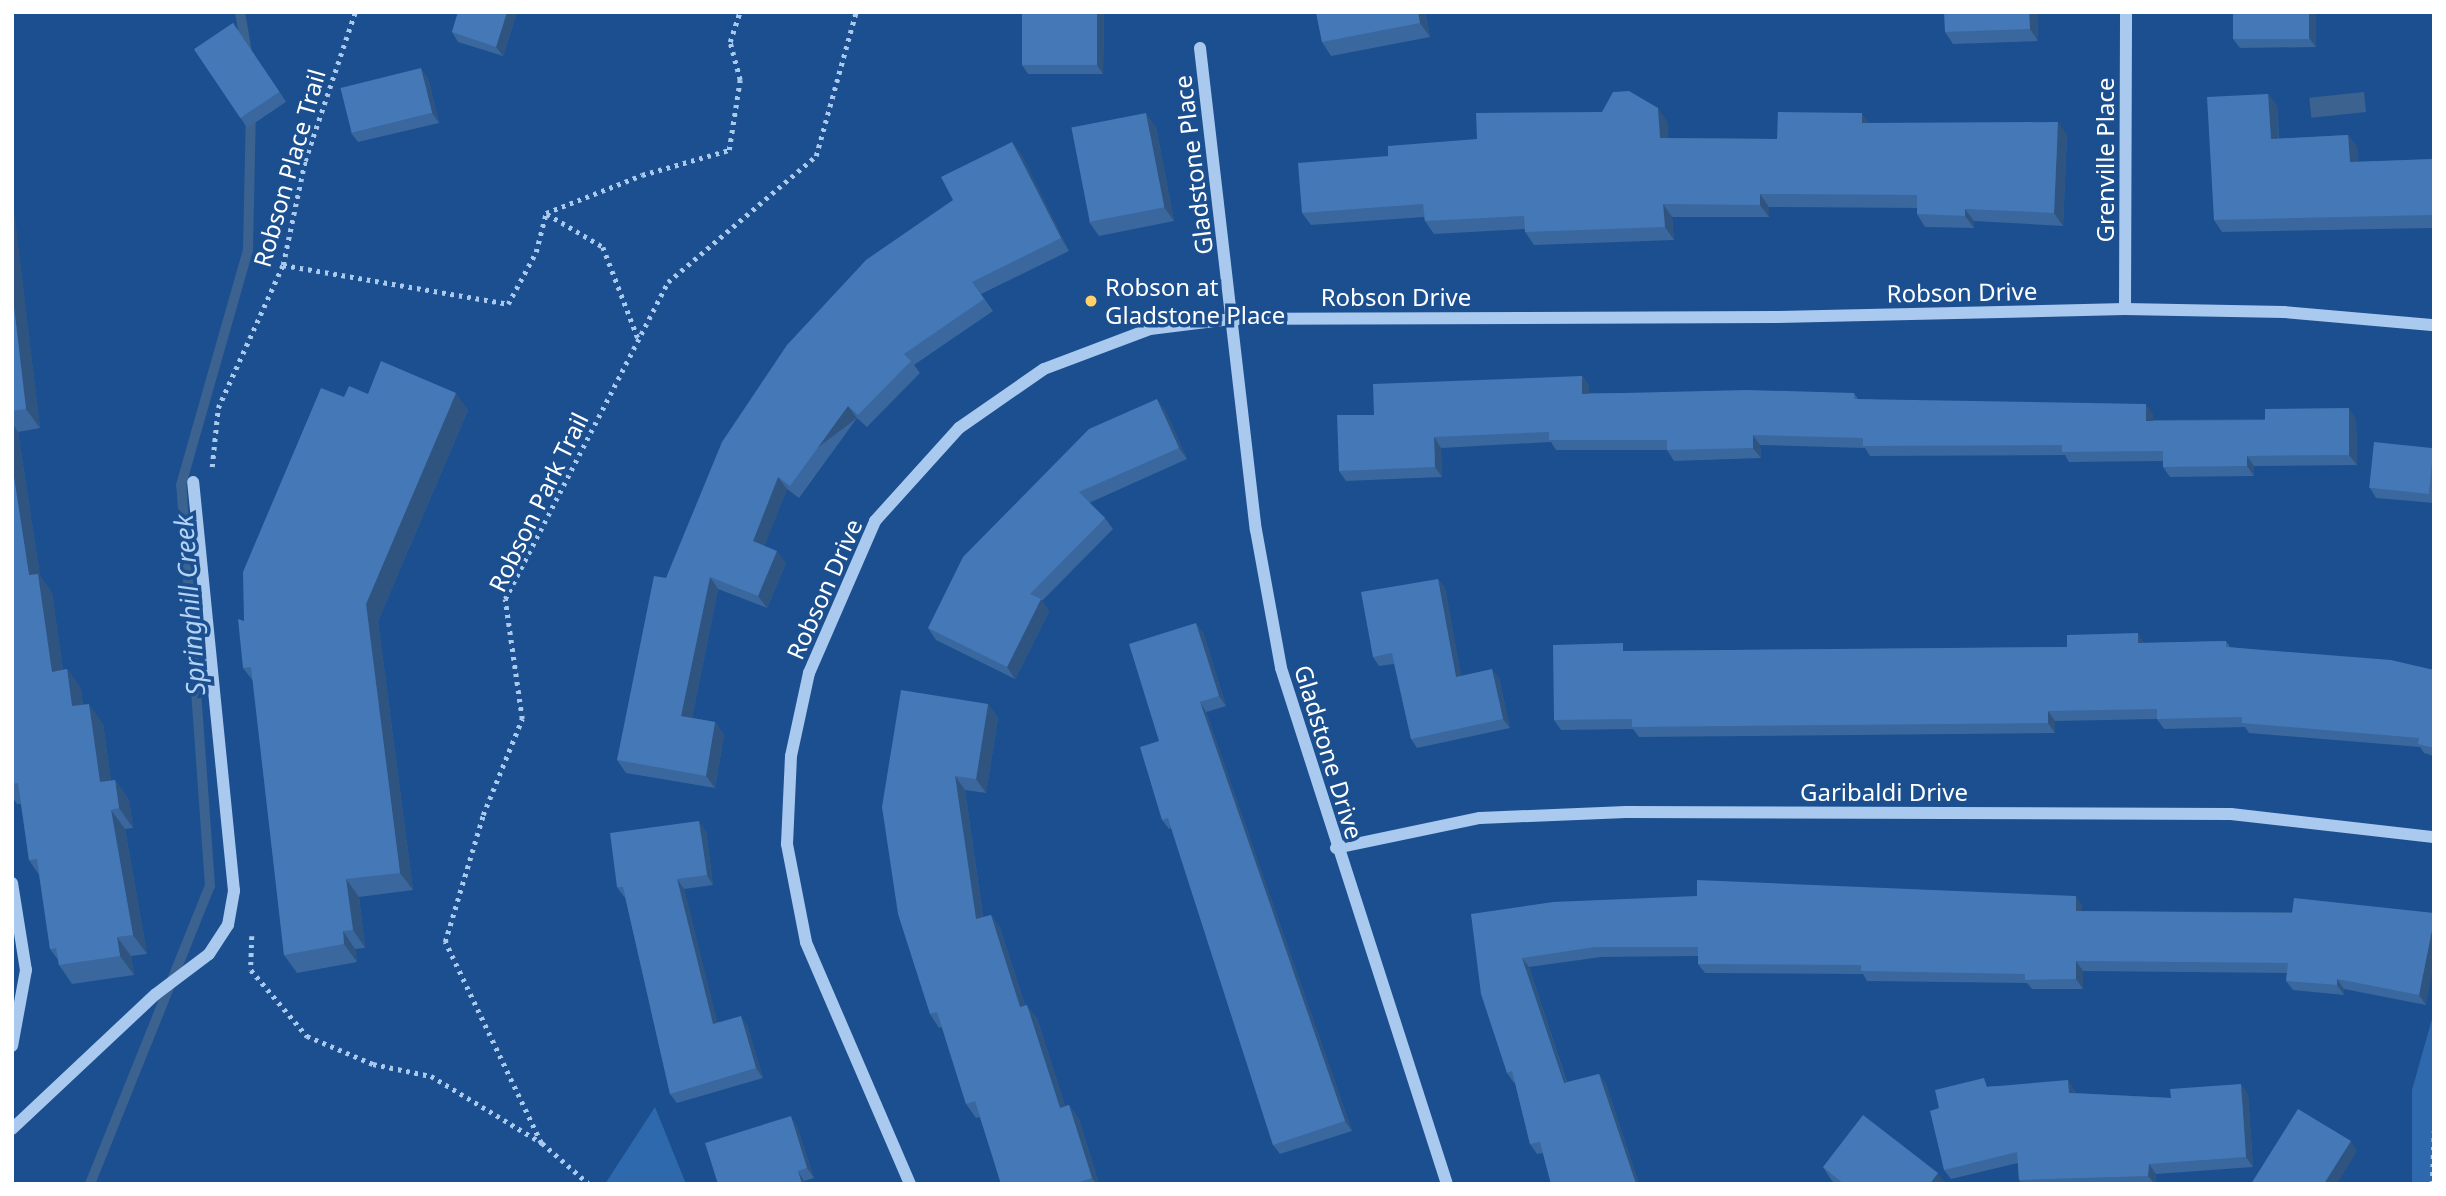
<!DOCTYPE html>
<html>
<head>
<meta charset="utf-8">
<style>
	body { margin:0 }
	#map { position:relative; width:2446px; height:1196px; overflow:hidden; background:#1b4f8f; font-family:"Noto Sans",sans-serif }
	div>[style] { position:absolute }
	.green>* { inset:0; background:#2e69ad }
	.water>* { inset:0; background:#3c6290; transform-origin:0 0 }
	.stream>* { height:10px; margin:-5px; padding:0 5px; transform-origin:5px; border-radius:5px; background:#3c6290 }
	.path>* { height:4.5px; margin-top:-2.25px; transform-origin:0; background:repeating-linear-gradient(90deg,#a9c9ee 0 3.5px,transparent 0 8.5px) }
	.minor>* { height:12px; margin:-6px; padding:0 6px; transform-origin:6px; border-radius:6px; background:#a9c9ee }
	.wall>* { inset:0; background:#3a679d; transform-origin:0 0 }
	.shaded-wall>* { inset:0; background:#305480; transform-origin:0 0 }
	.building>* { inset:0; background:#4478b7; transform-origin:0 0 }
	.dots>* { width:19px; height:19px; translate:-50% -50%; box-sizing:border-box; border:4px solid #1b4f8f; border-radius:50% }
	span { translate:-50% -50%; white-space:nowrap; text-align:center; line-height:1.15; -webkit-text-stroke:7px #1b4f8f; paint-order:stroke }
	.street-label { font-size:24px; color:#fff }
	.poi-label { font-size:24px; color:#fff }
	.left { translate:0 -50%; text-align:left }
	.water-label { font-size:26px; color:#b5d3f5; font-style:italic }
	.frame { position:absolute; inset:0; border:14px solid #fff; pointer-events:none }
</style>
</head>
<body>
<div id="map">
	<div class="green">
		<i style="clip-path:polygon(2434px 1012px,2434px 1184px,2412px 1184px,2412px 1090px)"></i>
		<i style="clip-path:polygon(655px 1107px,686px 1184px,605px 1184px)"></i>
	</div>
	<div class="water">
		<i style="left:2364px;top:92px;width:20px;height:55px;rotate:84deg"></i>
	</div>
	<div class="stream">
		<i style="left:240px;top:12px;width:42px;rotate:80.3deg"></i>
		<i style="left:90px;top:1184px;width:321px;rotate:-68.1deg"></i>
		<i style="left:210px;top:886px;width:402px;rotate:-94.1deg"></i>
		<i style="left:181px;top:485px;width:244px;rotate:-74.1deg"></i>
		<i style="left:248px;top:250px;width:139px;rotate:-88.8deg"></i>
	</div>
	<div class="path">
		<i style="left:547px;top:214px;width:65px;rotate:30.5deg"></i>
		<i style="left:603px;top:247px;width:97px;rotate:69deg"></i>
		<i style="left:283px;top:265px;width:228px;rotate:9.8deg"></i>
		<i style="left:508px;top:304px;width:59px;rotate:-61.7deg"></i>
		<i style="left:536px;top:252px;width:40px;rotate:-75.6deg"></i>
		<i style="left:546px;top:213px;width:103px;rotate:-21.6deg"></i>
		<i style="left:642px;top:175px;width:91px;rotate:-16deg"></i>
		<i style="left:729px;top:150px;width:71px;rotate:-81.1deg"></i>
		<i style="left:740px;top:80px;width:39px;rotate:-105deg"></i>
		<i style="left:730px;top:42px;width:32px;rotate:-72deg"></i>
		<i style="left:212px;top:467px;width:59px;rotate:-84.2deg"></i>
		<i style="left:218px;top:408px;width:157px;rotate:-65.6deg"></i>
		<i style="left:283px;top:265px;width:106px;rotate:-78.1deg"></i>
		<i style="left:305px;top:161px;width:157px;rotate:-71.4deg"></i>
		<i style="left:252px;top:936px;width:34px;rotate:92deg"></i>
		<i style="left:251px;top:970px;width:87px;rotate:49.7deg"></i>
		<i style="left:307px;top:1036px;width:72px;rotate:23deg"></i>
		<i style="left:373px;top:1064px;width:59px;rotate:11.7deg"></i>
		<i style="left:431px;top:1076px;width:130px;rotate:31.1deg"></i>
		<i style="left:542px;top:1143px;width:62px;rotate:41.1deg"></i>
		<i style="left:541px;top:1143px;width:223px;rotate:-115.5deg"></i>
		<i style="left:445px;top:942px;width:133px;rotate:-73.3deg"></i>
		<i style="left:483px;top:815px;width:104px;rotate:-67.9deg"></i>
		<i style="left:522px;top:719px;width:121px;rotate:-98.1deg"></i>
		<i style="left:505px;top:599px;width:356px;rotate:-62.8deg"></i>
		<i style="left:668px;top:282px;width:194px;rotate:-40.4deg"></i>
		<i style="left:816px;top:156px;width:149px;rotate:-74.5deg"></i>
		<i style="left:2432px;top:1184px;width:53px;rotate:-87.8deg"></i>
	</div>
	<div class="minor">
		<i style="left:1200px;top:48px;width:485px;rotate:83.4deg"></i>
		<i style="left:1256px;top:530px;width:140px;rotate:79.7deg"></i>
		<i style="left:1281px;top:668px;width:542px;rotate:72.17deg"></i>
		<i style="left:2125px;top:309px;width:297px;rotate:-89.8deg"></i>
		<i style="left:1336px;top:848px;width:147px;rotate:-11.8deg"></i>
		<i style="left:1480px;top:818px;width:146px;rotate:-2.4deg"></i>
		<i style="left:1626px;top:812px;width:605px;rotate:0.19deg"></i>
		<i style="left:2231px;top:814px;width:204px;rotate:6.5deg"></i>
		<i style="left:12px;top:883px;width:88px;rotate:80.9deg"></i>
		<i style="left:26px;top:970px;width:77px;rotate:100.4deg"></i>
		<i style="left:12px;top:1129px;width:197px;rotate:-43.2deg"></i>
		<i style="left:156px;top:994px;width:66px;rotate:-37deg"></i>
		<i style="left:209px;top:954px;width:35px;rotate:-57deg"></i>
		<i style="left:228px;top:925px;width:35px;rotate:-80deg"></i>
		<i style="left:234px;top:891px;width:411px;rotate:-95.7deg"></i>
		<i style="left:910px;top:1184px;width:263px;rotate:-113.3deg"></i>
		<i style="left:806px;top:942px;width:100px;rotate:-101deg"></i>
		<i style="left:787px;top:844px;width:88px;rotate:-87.4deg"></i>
		<i style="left:791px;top:756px;width:85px;rotate:-77.8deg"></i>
		<i style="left:809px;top:673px;width:166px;rotate:-66.5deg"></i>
		<i style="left:875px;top:521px;width:125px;rotate:-47.9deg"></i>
		<i style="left:959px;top:428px;width:103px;rotate:-34.8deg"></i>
		<i style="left:1044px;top:369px;width:113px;rotate:-20.7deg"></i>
		<i style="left:1150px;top:329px;width:83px;rotate:-7deg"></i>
		<i style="left:1232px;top:319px;width:545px;rotate:-0.21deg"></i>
		<i style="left:1777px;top:317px;width:348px;rotate:-1.3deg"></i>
		<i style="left:2125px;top:309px;width:159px;rotate:1.1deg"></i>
		<i style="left:2284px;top:312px;width:151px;rotate:5deg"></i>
	</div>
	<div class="wall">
		<i style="clip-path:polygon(458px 12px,517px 12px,503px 56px,458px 42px,452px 32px)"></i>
		<i style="clip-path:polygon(1104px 12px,1103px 74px,1028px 74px,1022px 65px)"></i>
		<i style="clip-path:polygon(1316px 12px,1425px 12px,1430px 37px,1331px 56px,1322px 42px)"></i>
		<i style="clip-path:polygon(2037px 12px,2038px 41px,1953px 44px,1945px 32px)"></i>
		<i style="clip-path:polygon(2316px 12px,2316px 47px,2240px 48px,2233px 39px)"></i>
		<i style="left:233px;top:23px;width:95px;height:47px;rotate:56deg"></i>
		<i style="clip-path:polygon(428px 78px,439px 123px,358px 142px,351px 133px)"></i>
		<i style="clip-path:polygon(2268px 94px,2277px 106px,2279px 139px,2348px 135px,2357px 147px,2358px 162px,2434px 159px,2434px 228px,2222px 232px,2214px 220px)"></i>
		<i style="clip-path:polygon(1667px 121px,1668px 138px,1777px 139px,1870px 123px,2067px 135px,2063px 226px,1974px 221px,1974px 228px,1925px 227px,1917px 214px,1917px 208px,1769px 207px,1769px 217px,1672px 217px,1674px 240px,1534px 245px,1525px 232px,1525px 229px,1434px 234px,1425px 221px,1424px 217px,1311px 225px,1302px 213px,1477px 139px)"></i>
		<i style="clip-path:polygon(1156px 127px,1174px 221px,1099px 236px,1089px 222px)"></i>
		<i style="clip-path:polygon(1012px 142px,1021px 154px,1069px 251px,981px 294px,993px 311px,914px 365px,920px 373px,867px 427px,857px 418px,799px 498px,787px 489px,764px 546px,786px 563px,767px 608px,718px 589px,692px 718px,715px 722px,724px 735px,715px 788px,626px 773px,617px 760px,666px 578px)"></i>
		<i style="clip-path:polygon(12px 199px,40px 428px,18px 432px,40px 576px,52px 593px,63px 670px,67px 669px,81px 689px,83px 705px,103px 724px,111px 781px,115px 780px,129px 800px,133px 828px,125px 829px,147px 954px,131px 956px,134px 975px,72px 984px,59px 965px,58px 960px,50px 949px,39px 875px,29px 860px,21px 804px,17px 804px,12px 797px)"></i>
		<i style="clip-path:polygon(1582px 376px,1589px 386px,1589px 393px,1854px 393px,1858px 399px,2153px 414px,2153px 420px,2356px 419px,2357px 465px,2254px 466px,2254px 476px,2170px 477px,2163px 467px,2163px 461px,2069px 462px,2065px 455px,1870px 456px,1865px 448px,1760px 445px,1761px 458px,1674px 461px,1667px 450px,1556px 450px,1551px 442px,1441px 448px,1442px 477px,1346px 481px,1339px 471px,1374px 415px)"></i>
		<i style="clip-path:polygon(368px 394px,468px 410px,378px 621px,413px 890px,359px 897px,365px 948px,355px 949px,357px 962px,297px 973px,284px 955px,253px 681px,243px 668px,244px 621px)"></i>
		<i style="clip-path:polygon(1165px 410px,1187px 459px,1089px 503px,1105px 518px,1113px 529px,1042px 601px,1049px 611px,1015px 679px,936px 640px,928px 628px)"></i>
		<i style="clip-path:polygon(2434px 448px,2434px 503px,2376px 498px,2370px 488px)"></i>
		<i style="clip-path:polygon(1438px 579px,1445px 588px,1461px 676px,1499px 678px,1510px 728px,1417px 748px,1411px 739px,1394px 664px,1379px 666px,1373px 657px)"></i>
		<i style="clip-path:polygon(1203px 632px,1226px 706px,1206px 712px,1352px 1131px,1280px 1154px,1273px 1145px,1171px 828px,1169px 829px,1162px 820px,1159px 741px)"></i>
		<i style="clip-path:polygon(2226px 641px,2230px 647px,2434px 670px,2434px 756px,2424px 753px,2420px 747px,2249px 733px,2245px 727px,2164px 729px,2157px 719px,2055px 721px,2055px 733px,1639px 737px,1633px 729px,1561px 730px,1554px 720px,1628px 651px,2067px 647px,2144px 643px)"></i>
		<i style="clip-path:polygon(988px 704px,998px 718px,986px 793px,965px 790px,983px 917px,991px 915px,1000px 928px,1025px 1005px,1037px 1018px,1065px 1106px,1069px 1105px,1079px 1119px,1099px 1184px,1001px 1184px,980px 1117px,976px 1118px,966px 1104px,942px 1027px,939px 1028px,930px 1014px,882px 807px)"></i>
		<i style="clip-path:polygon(706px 831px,713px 885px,684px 889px,717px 1022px,747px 1025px,763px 1078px,677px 1103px,670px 1094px,625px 897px,624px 897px,617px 887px)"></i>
		<i style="clip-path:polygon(2082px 905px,2082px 911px,2434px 913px,2426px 1005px,2344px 989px,2344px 995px,2293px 990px,2286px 981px,2287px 973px,2083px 971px,2083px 989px,2032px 989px,2027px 983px,1867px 981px,1863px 974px,1705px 973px,1698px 964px,1698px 956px,1601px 957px,1529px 967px,1567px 1082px,1599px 1074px,1606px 1084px,1639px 1184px,1551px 1184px,1543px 1153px,1537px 1154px,1530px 1144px,1515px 1082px,1514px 1083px,1507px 1073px,1471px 914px)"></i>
		<i style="clip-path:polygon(1990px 1086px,2074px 1089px,2075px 1093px,2171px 1098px,2248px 1094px,2253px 1167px,2156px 1174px,2155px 1184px,2022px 1184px,2019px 1180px,2018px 1163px,1951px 1179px,1944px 1170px,1939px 1108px)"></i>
		<i style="clip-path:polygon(797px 1126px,814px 1178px,804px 1181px,806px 1184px,718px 1184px)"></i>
		<i style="clip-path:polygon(1823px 1167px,1946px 1184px,1836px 1184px,1832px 1181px)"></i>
	</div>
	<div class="shaded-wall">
		<i style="clip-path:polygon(507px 12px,517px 12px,503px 56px,496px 47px)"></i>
		<i style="clip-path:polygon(1097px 12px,1104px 12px,1103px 74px,1097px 65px)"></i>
		<i style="clip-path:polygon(1418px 12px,1425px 12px,1430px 37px,1420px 23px)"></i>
		<i style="clip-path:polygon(2029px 12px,2037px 12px,2038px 41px,2030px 29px)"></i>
		<i style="clip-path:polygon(2309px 12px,2316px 12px,2316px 47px,2309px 38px)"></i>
		<i style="clip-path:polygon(421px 68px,428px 78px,439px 123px,432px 113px)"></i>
		<i style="clip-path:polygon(2268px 94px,2277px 106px,2279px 151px,2271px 139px)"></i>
		<i style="clip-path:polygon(1658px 108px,1667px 121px,1669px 151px,1660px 138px)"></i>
		<i style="clip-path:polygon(1146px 113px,1156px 127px,1174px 221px,1164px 207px)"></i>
		<i style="clip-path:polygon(1862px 113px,1871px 126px,1862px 123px)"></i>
		<i style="clip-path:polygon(2058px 122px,2067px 135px,2063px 226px,2054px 213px)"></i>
		<i style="clip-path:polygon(2348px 135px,2357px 147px,2359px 174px,2350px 162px)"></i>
		<i style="clip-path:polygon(1012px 142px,1021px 154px,1069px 251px,1061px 238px)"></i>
		<i style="clip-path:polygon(1760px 194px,1769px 207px,1769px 217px,1760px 205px)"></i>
		<i style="clip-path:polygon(12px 199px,15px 217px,40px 428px,26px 409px,12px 290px)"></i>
		<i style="clip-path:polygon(1663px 204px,1672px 217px,1674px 240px,1665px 227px)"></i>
		<i style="clip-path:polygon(1965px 209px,1974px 221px,1974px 228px,1965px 216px)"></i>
		<i style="clip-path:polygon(1582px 376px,1589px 386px,1589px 404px,1582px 394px)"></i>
		<i style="clip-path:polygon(456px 393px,468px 410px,378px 621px,413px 890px,400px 873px,366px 604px)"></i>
		<i style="clip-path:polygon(1157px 399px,1165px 410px,1187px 459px,1179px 448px)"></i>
		<i style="clip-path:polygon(2146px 404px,2153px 414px,2153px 431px,2146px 421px)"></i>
		<i style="left:848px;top:406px;width:15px;height:99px;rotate:53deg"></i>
		<i style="clip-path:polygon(2349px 408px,2356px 419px,2357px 465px,2349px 455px)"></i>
		<i style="clip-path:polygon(12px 423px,18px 432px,40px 576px,52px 593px,66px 691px,52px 672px,29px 575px,12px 464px)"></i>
		<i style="clip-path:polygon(1753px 435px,1760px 445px,1761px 458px,1753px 448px)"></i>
		<i style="clip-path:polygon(1434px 437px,1441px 448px,1442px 477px,1435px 467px)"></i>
		<i style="clip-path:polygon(2247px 456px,2254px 466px,2254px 476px,2247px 466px)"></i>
		<i style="clip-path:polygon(778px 477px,787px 489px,762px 553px,753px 541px)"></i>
		<i style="clip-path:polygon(777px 551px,786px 563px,767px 608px,758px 596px)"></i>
		<i style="clip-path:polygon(710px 577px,718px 589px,690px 729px,681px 716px)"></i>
		<i style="clip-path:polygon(1438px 579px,1445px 588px,1463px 686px,1456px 677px)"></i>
		<i style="clip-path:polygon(1041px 599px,1049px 611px,1015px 679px,1007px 667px)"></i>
		<i style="clip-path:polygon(1196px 623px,1203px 632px,1226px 706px,1219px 696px)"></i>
		<i style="clip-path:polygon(2138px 633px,2144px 643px,2138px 643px)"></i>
		<i style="clip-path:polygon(67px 669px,81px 689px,86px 726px,72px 706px)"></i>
		<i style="clip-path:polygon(1492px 669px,1499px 678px,1510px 728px,1503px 719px)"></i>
		<i style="clip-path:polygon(1200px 702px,1206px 712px,1352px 1131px,1345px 1121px)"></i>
		<i style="clip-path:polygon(89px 704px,103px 724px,114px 802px,100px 782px)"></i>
		<i style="clip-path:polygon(988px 704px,998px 718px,986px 793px,976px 779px)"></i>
		<i style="clip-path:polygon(2048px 711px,2055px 721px,2055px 733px,2048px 723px)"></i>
		<i style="clip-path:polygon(715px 722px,724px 735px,715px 788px,706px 776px)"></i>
		<i style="clip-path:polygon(955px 776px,965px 790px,985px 933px,976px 919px)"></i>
		<i style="clip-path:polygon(115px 780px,129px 800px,133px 828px,119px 808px)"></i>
		<i style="clip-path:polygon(111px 810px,125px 829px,147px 954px,133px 935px)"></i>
		<i style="clip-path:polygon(699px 821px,706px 831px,713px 885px,707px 875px)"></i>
		<i style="clip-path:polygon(346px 879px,359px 897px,365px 948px,353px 930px)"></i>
		<i style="clip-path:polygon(677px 879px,684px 889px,720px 1033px,713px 1024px)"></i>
		<i style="clip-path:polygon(2076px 896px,2082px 905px,2083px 920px,2076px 911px)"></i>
		<i style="clip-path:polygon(991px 915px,1000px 928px,1030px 1021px,1020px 1007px)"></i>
		<i style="clip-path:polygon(2434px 920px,2434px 964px,2426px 1005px,2419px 995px)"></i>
		<i style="clip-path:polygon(343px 931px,355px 949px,357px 962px,344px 944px)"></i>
		<i style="clip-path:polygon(117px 937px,131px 956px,134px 975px,120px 956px)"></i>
		<i style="clip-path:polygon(1522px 958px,1529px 967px,1570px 1093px,1564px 1083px)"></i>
		<i style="clip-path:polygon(2076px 961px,2083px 971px,2083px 989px,2076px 979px)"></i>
		<i style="clip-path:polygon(2337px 979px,2344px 989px,2344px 995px,2337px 985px)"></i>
		<i style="clip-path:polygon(1027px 1005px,1037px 1018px,1070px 1122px,1060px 1108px)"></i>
		<i style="clip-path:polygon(741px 1016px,747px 1025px,763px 1078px,756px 1068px)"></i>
		<i style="clip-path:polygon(1599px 1074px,1606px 1084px,1639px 1184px,1636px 1184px)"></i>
		<i style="clip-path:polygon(2068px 1080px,2074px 1089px,2075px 1102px,2069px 1093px)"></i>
		<i style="clip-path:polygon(2241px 1084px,2248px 1094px,2253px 1167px,2246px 1157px)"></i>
		<i style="clip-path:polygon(1069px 1105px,1079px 1119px,1099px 1184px,1096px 1184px,1092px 1178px)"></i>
		<i style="clip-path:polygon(791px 1116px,797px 1126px,814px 1178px,807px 1168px)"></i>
		<i style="clip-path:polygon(2351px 1141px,2357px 1151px,2337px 1184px,2324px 1184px)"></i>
		<i style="clip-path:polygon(2149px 1164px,2156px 1174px,2155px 1184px,2148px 1176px)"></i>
		<i style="clip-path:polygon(798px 1171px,804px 1181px,806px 1184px,802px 1184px)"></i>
		<i style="clip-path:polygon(1938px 1173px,1946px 1184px,1930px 1184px)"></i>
	</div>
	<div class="building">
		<i style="clip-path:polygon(458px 12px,507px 12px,496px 47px,452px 32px)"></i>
		<i style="left:1022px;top:12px;width:75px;height:53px"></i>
		<i style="clip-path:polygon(1316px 12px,1418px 12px,1420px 23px,1322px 42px)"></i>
		<i style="clip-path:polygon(1944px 12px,2029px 12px,2030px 29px,1945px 32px)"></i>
		<i style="left:2233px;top:12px;width:76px;height:27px"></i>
		<i style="left:233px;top:23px;width:83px;height:47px;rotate:56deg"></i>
		<i style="left:421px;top:68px;width:46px;height:83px;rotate:76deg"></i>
		<i style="clip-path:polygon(1629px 91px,1658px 108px,1660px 138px,1777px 139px,1778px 112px,1862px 113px,1862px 123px,2058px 122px,2054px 213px,1965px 209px,1965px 216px,1917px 214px,1917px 195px,1760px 194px,1760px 205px,1663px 204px,1665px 227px,1525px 232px,1524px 216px,1425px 221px,1423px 204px,1302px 213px,1298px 163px,1388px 156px,1388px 146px,1477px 139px,1476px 113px,1602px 112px,1613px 92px)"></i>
		<i style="clip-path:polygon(2268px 94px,2271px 139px,2348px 135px,2350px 162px,2434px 159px,2434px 215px,2214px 220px,2207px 97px)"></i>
		<i style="left:1146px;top:113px;width:96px;height:76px;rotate:79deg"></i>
		<i style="clip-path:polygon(1012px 142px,1061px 238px,972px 282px,984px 299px,904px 354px,911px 361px,858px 415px,848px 406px,790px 486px,778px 477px,753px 541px,777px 551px,758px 596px,710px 577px,681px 716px,715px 722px,706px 776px,617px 760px,654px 576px,666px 578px,722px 442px,787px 345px,866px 260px,953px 200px,941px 177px)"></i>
		<i style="clip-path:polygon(12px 290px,26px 409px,12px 411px)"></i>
		<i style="clip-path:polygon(381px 361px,456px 393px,366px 604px,400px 873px,346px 879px,353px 930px,343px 931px,344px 944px,284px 955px,251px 667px,243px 668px,238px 619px,244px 621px,243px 572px,321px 388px,344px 397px,349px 386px,368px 394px)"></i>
		<i style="clip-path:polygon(1582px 376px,1582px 394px,1747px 390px,1854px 393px,1854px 399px,2146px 404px,2146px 421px,2265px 420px,2265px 409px,2349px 408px,2349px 455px,2247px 456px,2247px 466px,2163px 467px,2163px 451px,2062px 452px,2062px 445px,1863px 446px,1863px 438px,1753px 435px,1753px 448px,1667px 450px,1667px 440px,1549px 440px,1549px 432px,1434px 437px,1435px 467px,1339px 471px,1337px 415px,1374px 415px,1373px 384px)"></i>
		<i style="clip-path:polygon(1157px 399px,1179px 448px,1079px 492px,1105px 518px,1030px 594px,1041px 599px,1007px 667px,928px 628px,963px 557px,1089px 429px)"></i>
		<i style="left:2374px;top:442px;width:60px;height:46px;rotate:6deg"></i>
		<i style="clip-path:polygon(12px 464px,29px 575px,38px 574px,52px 672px,67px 669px,72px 706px,89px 704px,100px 782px,115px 780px,119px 808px,111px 810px,133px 935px,117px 937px,120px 956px,59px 965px,56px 948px,50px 949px,37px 859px,29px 860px,18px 783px,12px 784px)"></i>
		<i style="clip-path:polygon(1438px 579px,1456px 677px,1492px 669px,1503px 719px,1411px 739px,1392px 653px,1373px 657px,1361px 592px)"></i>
		<i style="clip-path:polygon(1196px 623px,1219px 696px,1200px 702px,1345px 1121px,1273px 1145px,1168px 818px,1162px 820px,1140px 747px,1159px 741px,1129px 644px)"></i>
		<i style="clip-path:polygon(2138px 633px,2138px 643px,2226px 641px,2226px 647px,2391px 660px,2434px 670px,2434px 748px,2418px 744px,2419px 738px,2242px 723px,2242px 717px,2157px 719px,2157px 709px,2048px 711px,2048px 723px,1632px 727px,1632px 719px,1554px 720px,1553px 645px,1623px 643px,1623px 651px,2067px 647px,2067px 635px)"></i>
		<i style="clip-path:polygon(901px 690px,988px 704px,976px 779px,955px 776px,976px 919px,991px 915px,1020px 1007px,1027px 1005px,1060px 1108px,1069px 1105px,1092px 1178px,1073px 1184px,1001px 1184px,975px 1101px,966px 1104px,937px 1012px,930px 1014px,898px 914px,882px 807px)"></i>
		<i style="clip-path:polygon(699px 821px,707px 875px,677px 879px,713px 1024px,741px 1016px,756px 1068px,670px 1094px,623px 887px,617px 887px,610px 833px)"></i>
		<i style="clip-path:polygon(1697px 880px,2076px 896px,2076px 911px,2292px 913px,2294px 898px,2434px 913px,2434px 920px,2419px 995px,2337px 979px,2337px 985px,2286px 981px,2288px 963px,2076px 961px,2076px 979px,2025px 980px,2025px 974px,1861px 971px,1861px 965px,1698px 964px,1698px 947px,1595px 947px,1522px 958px,1564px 1083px,1599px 1074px,1636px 1184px,1551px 1184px,1540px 1142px,1530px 1144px,1512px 1071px,1507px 1073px,1481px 994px,1471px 914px,1553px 902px,1697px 896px)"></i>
		<i style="clip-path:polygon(1984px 1078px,1987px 1087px,2068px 1080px,2069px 1093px,2171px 1098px,2170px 1089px,2241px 1084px,2246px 1157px,2149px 1164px,2148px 1176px,2019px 1180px,2017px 1152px,1944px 1170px,1930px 1111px,1939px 1108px,1935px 1090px)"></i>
		<i style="clip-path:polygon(2298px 1109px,2351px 1141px,2324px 1184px,2251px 1184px)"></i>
		<i style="clip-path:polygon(1863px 1115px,1938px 1173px,1930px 1184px,1844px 1184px,1823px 1167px)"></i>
		<i style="clip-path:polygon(791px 1116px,807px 1168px,798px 1171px,802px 1184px,718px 1184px,705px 1143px)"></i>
	</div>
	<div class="dots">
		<i style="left:1091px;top:301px;background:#ffd166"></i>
	</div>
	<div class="street-label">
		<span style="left:2105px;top:160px;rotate:-90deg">Grenville Place</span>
		<span style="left:1193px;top:165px;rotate:-97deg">Gladstone Place</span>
		<span style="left:289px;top:168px;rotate:-74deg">Robson Place Trail</span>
		<span style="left:1962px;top:292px;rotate:-1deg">Robson Drive</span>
		<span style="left:1396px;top:297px">Robson Drive</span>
		<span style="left:538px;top:502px;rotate:-64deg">Robson Park Trail</span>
		<span style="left:824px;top:589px;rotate:-66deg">Robson Drive</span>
		<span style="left:1329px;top:752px;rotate:73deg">Gladstone Drive</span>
		<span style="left:1884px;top:792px">Garibaldi Drive</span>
	</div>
	<div class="poi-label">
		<span class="left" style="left:1105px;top:301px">Robson at<br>Gladstone Place</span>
	</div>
	<div class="water-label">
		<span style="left:190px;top:605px;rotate:-94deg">Springhill Creek</span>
	</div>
	<div class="frame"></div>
</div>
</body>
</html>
